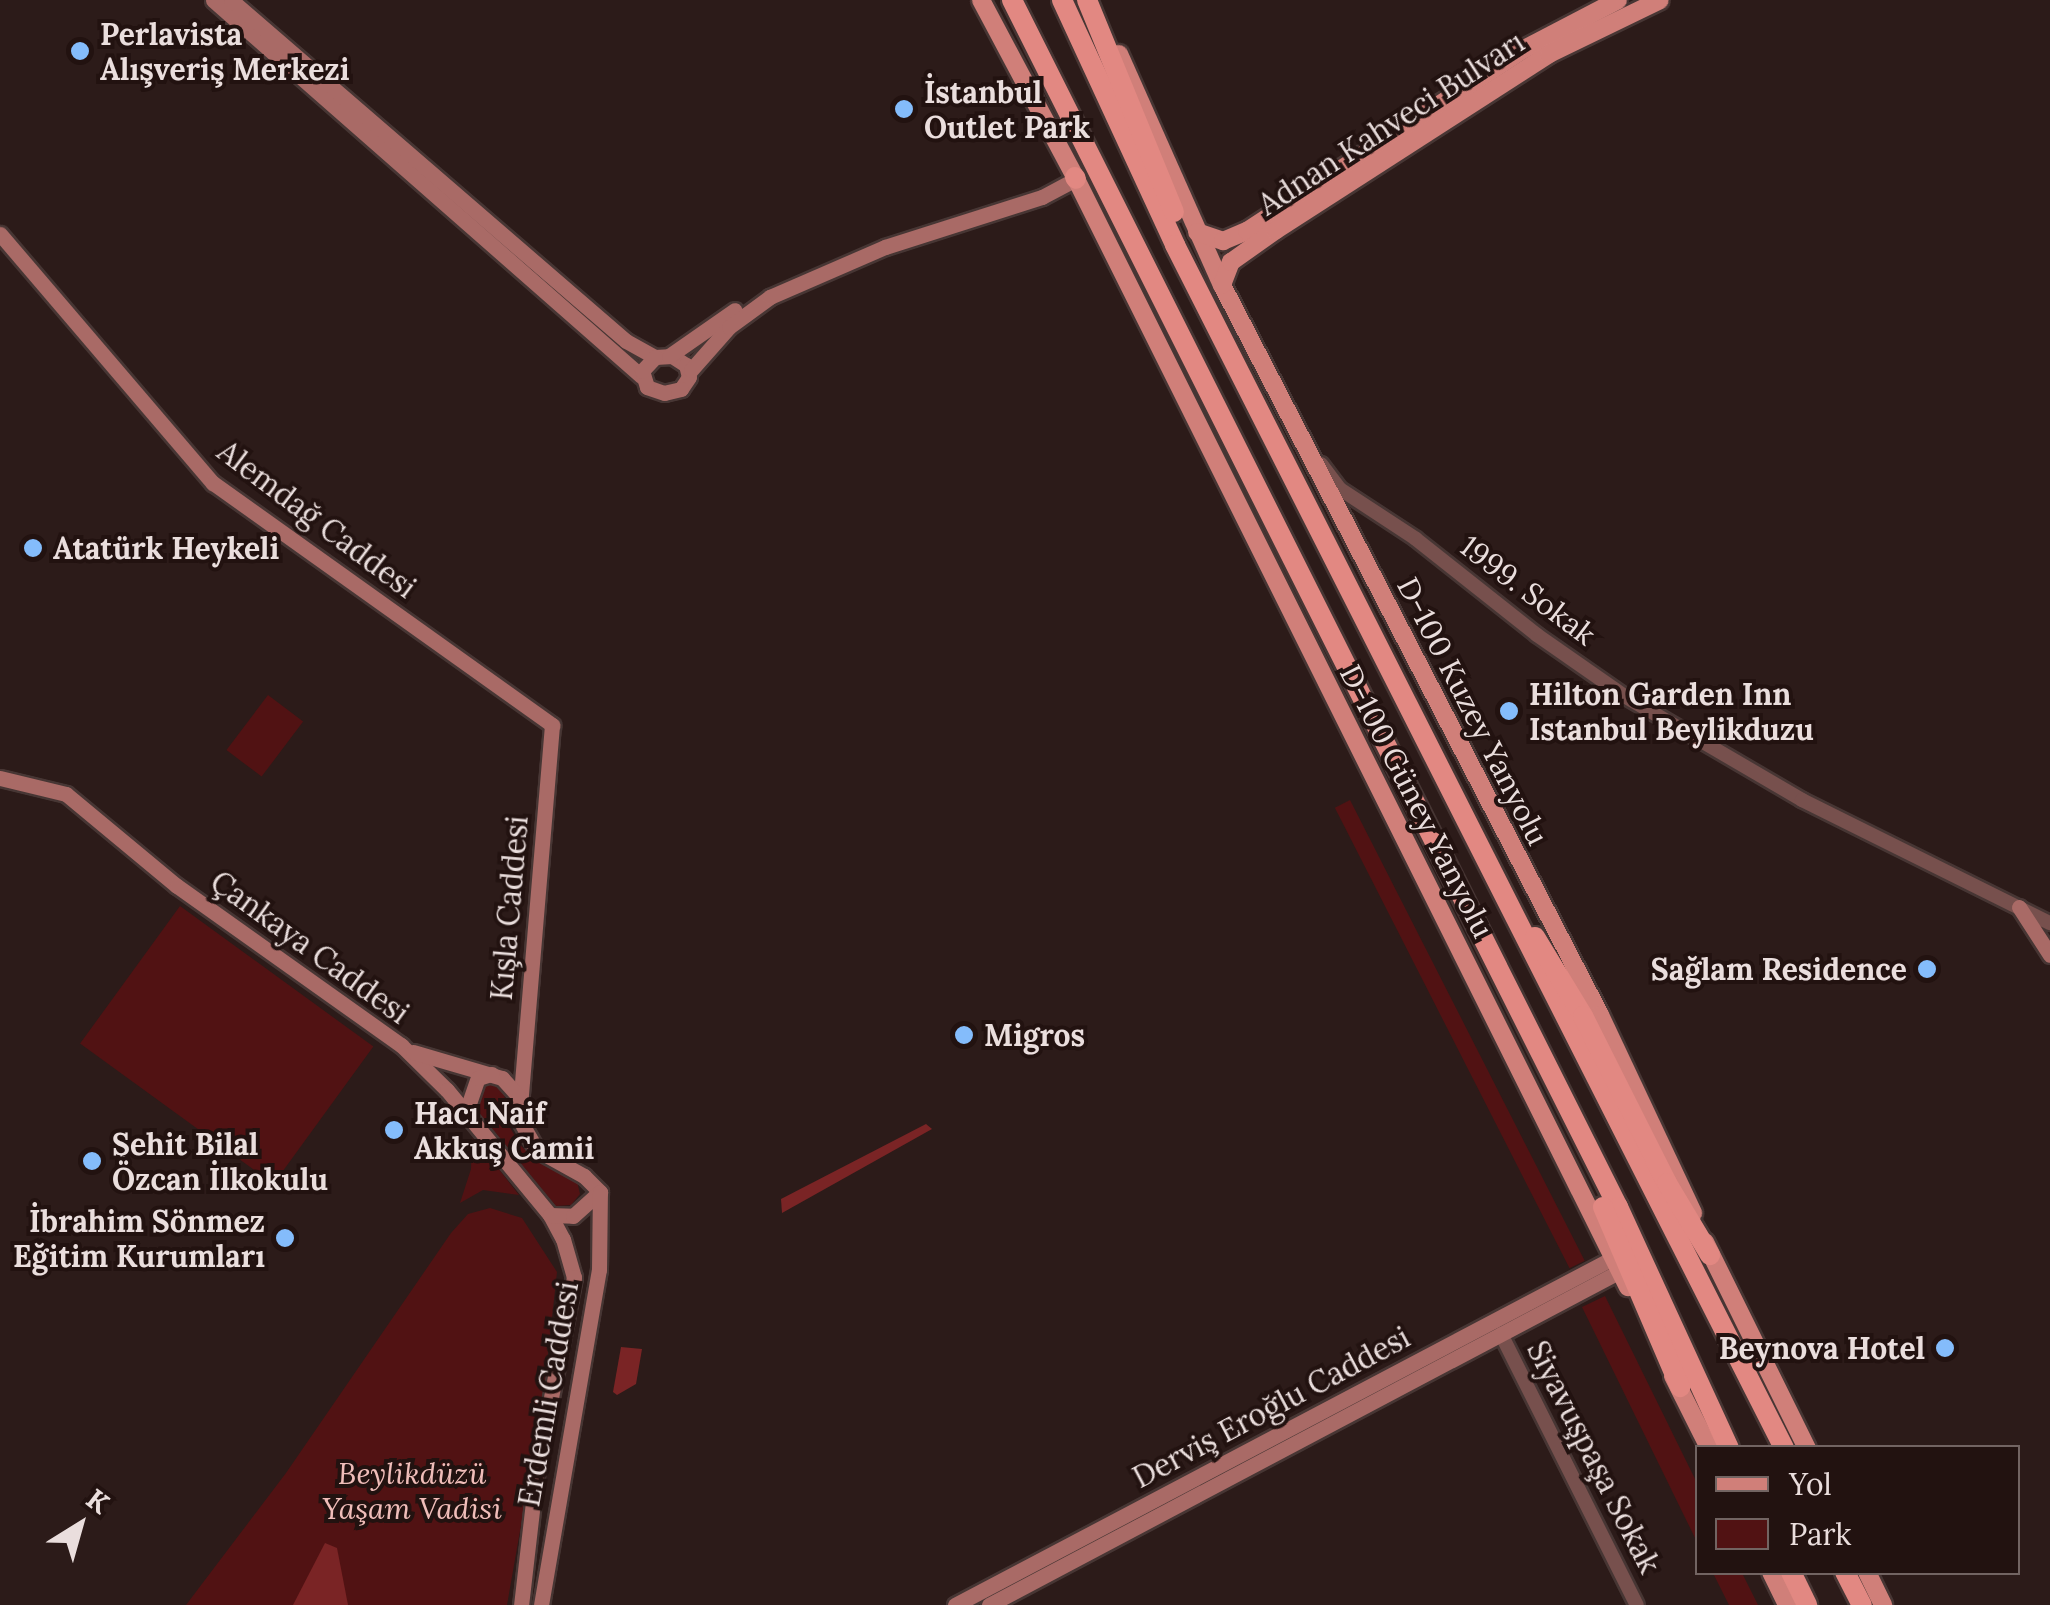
<!DOCTYPE html>
<html>
<head>
<meta charset="utf-8">
<style>
	body { margin:0 }
	#map { position:relative; width:2050px; height:1605px; overflow:hidden; background:#2c1b19; font-family:Lora,serif }
	div>[style] { position:absolute }
	.green>* { inset:0; background:#511213; transform-origin:0 0 }
	.water>* { inset:0; background:#7a2425 }
	.roads { filter:drop-shadow(2px 0 #473634) drop-shadow(-2px 0 #473634) drop-shadow(0 2px #473634) drop-shadow(0 -2px #473634) }
	.tertiary>* { height:14px; margin:-7px; padding:0 7px; transform-origin:7px; border-radius:7px; background:#77504d }
	.secondary>* { height:15px; margin:-7.5px; padding:0 7.5px; transform-origin:7.5px; border-radius:7.5px; background:#a96a66 }
	.primary>* { height:18px; margin:-9px; padding:0 9px; transform-origin:9px; border-radius:9px; background:#d07f79 }
	.trunk>* { height:20px; margin:-10px; padding:0 10px; transform-origin:10px; border-radius:10px; background:#e28882 }
	.dots>* { width:28px; height:28px; translate:-50% -50%; box-sizing:border-box; border:5px solid #221210; border-radius:50% }
	span { translate:-50% -50%; white-space:nowrap; text-align:center; line-height:1.15; -webkit-text-stroke:8px #221210; paint-order:stroke }
	.poi-label { font-size:30px; color:#eadedd; font-weight:700 }
	.left { translate:0 -50%; text-align:left }
	.right { translate:-100% -50%; text-align:right }
	.street-label { font-size:30px; color:#eadedd }
	.park-label { font-size:30px; color:#f0bdb9; font-style:italic }
	.legend { position:absolute; left:1695px; top:1445px; width:325px; height:130px; box-sizing:border-box; background:#221210; border:2px solid #726462; margin:0; padding:12px 18px; list-style:none; font-size:30px; color:#eadedd }
	.legend li { display:flex; align-items:center; gap:20px; height:50px }
	.legend b { width:50px; border:2px solid #726462 }
	.north { position:absolute; left:30px; top:1475px; width:100px; height:100px; -webkit-text-stroke:8px #221210; paint-order:stroke; rotate:37deg; font-size:28px; font-weight:700; line-height:40px; text-align:center; color:#eadedd }
	.north::after { content:''; display:block; margin:auto; width:35px; height:45px; background:#eadedd; clip-path:polygon(50% 0,100% 100%,50% 72%,0 100%) }
</style>
</head>
<body>
<div id="map">
	<div class="green">
		<i style="left:268px;top:695px;width:44px;height:69px;rotate:37deg"></i>
		<i style="left:1350px;top:800px;width:517px;height:17px;rotate:63deg"></i>
		<i style="left:180px;top:906px;width:239px;height:170px;rotate:36deg"></i>
		<i style="clip-path:polygon(491px 1084px,504px 1092px,508px 1124px,520px 1145px,537px 1161px,577px 1181px,580px 1194px,571px 1205px,556px 1206px,475px 1108px,480px 1088px)"></i>
		<i style="clip-path:polygon(472px 1138px,494px 1163px,519px 1195px,483px 1190px,460px 1203px,471px 1169px)"></i>
		<i style="clip-path:polygon(490px 1208px,522px 1218px,557px 1272px,543px 1400px,507px 1605px,186px 1605px,286px 1473px,451px 1233px,468px 1214px)"></i>
		<i style="clip-path:polygon(1605px 1296px,1697px 1483px,1697px 1542px,1582px 1307px)"></i>
		<i style="clip-path:polygon(1713px 1573px,1742px 1573px,1758px 1605px,1729px 1605px)"></i>
	</div>
	<div class="water">
		<i style="clip-path:polygon(926px 1124px,932px 1129px,782px 1213px,781px 1199px)"></i>
		<i style="clip-path:polygon(621px 1347px,642px 1349px,636px 1384px,617px 1395px,613px 1392px)"></i>
		<i style="clip-path:polygon(325px 1543px,337px 1548px,348px 1605px,293px 1605px)"></i>
	</div>
	<div class="roads">
		<div class="tertiary">
			<i style="left:1321px;top:464px;width:31px;rotate:53deg"></i>
			<i style="left:1340px;top:489px;width:91px;rotate:33.3deg"></i>
			<i style="left:1416px;top:539px;width:154px;rotate:38.4deg"></i>
			<i style="left:1537px;top:635px;width:108px;rotate:34.9deg"></i>
			<i style="left:1626px;top:697px;width:204px;rotate:30.3deg"></i>
			<i style="left:1802px;top:800px;width:277px;rotate:26.4deg"></i>
			<i style="left:1501px;top:1334px;width:303px;rotate:63.4deg"></i>
		</div>
		<div class="secondary">
			<i style="left:213px;top:0;width:570px;rotate:41.3deg"></i>
			<i style="left:231px;top:0;width:522px;rotate:40.8deg"></i>
			<i style="left:626px;top:341px;width:33px;rotate:29deg"></i>
			<i style="left:655px;top:357px;width:17px;rotate:-3deg"></i>
			<i style="left:672px;top:356px;width:17px;rotate:33deg"></i>
			<i style="left:686px;top:365px;width:12px;rotate:76deg"></i>
			<i style="left:689px;top:377px;width:14px;rotate:124deg"></i>
			<i style="left:681px;top:389px;width:17px;rotate:167deg"></i>
			<i style="left:664px;top:393px;width:18px;rotate:-161deg"></i>
			<i style="left:647px;top:387px;width:17px;rotate:-107deg"></i>
			<i style="left:642px;top:371px;width:19px;rotate:-47deg"></i>
			<i style="left:0;top:234px;width:328px;rotate:49.5deg"></i>
			<i style="left:213px;top:483px;width:417px;rotate:35.5deg"></i>
			<i style="left:552px;top:725px;width:395px;rotate:94.8deg"></i>
			<i style="left:519px;top:1119px;width:36px;rotate:60deg"></i>
			<i style="left:537px;top:1150px;width:54px;rotate:29deg"></i>
			<i style="left:584px;top:1176px;width:23px;rotate:45deg"></i>
			<i style="left:669px;top:356px;width:80px;rotate:-34.9deg"></i>
			<i style="left:691px;top:370px;width:57px;rotate:-48.5deg"></i>
			<i style="left:729px;top:327px;width:51px;rotate:-36.2deg"></i>
			<i style="left:770px;top:297px;width:125px;rotate:-23.5deg"></i>
			<i style="left:885px;top:247px;width:165px;rotate:-17.7deg"></i>
			<i style="left:1042px;top:197px;width:38px;rotate:-28deg"></i>
			<i style="left:0;top:778px;width:68px;rotate:13.6deg"></i>
			<i style="left:66px;top:794px;width:144px;rotate:39.7deg"></i>
			<i style="left:177px;top:886px;width:275px;rotate:35.4deg"></i>
			<i style="left:401px;top:1045px;width:64px;rotate:44.4deg"></i>
			<i style="left:447px;top:1090px;width:162px;rotate:50.5deg"></i>
			<i style="left:550px;top:1215px;width:27px;rotate:62deg"></i>
			<i style="left:563px;top:1239px;width:40px;rotate:74deg"></i>
			<i style="left:574px;top:1277px;width:203px;rotate:100.8deg"></i>
			<i style="left:536px;top:1476px;width:130px;rotate:96.6deg"></i>
			<i style="left:2019px;top:907px;width:57px;rotate:57.1deg"></i>
			<i style="left:413px;top:1052px;width:93px;rotate:16.3deg"></i>
			<i style="left:502px;top:1078px;width:24px;rotate:48deg"></i>
			<i style="left:466px;top:1112px;width:36px;rotate:-71deg"></i>
			<i style="left:478px;top:1078px;width:14px;rotate:-17deg"></i>
			<i style="left:550px;top:1215px;width:23px;rotate:2deg"></i>
			<i style="left:573px;top:1216px;width:36px;rotate:-42deg"></i>
			<i style="left:541px;top:1605px;width:340px;rotate:-80.2deg"></i>
			<i style="left:599px;top:1270px;width:78px;rotate:-89.3deg"></i>
			<i style="left:955px;top:1605px;width:744px;rotate:-27.81deg"></i>
			<i style="left:989px;top:1605px;width:714px;rotate:-27.89deg"></i>
		</div>
		<div class="primary">
			<i style="left:981px;top:0;width:200px;rotate:62deg"></i>
			<i style="left:1119px;top:54px;width:253px;rotate:66deg"></i>
			<i style="left:1222px;top:285px;width:822px;rotate:62.62deg"></i>
			<i style="left:1600px;top:1015px;width:219px;rotate:64.8deg"></i>
			<i style="left:1076px;top:179px;width:1238px;rotate:63.52deg"></i>
			<i style="left:1197px;top:232px;width:28px;rotate:19deg"></i>
			<i style="left:1223px;top:241px;width:26px;rotate:-23deg"></i>
			<i style="left:1247px;top:231px;width:331px;rotate:-33.3deg"></i>
			<i style="left:1524px;top:49px;width:106px;rotate:-27.5deg"></i>
			<i style="left:1222px;top:285px;width:25px;rotate:-69deg"></i>
			<i style="left:1231px;top:262px;width:55px;rotate:-35.4deg"></i>
			<i style="left:1276px;top:230px;width:325px;rotate:-32.8deg"></i>
			<i style="left:1549px;top:54px;width:123px;rotate:-25.9deg"></i>
			<i style="left:1705px;top:1242px;width:230px;rotate:63.7deg"></i>
			<i style="left:1673px;top:1376px;width:80px;rotate:63.4deg"></i>
			<i style="left:1771px;top:1572px;width:37px;rotate:64deg"></i>
			<i style="left:1867px;top:1572px;width:37px;rotate:64deg"></i>
		</div>
		<div class="trunk">
			<i style="left:1012px;top:0;width:1351px;rotate:63.34deg"></i>
			<i style="left:1618px;top:1207px;width:265px;rotate:65.3deg"></i>
			<i style="left:1062px;top:0;width:270px;rotate:65.2deg"></i>
			<i style="left:1175px;top:245px;width:1348px;rotate:63.15deg"></i>
			<i style="left:1087px;top:0;width:229px;rotate:67.7deg"></i>
			<i style="left:1075px;top:177px;width:2px;rotate:63deg"></i>
			<i style="left:1535px;top:937px;width:92px;rotate:58.7deg"></i>
			<i style="left:1583px;top:1016px;width:187px;rotate:63.3deg"></i>
			<i style="left:1667px;top:1183px;width:84px;rotate:59.2deg"></i>
			<i style="left:1603px;top:1207px;width:196px;rotate:66.8deg"></i>
			<i style="left:1791px;top:1572px;width:37px;rotate:64deg"></i>
			<i style="left:1845px;top:1572px;width:37px;rotate:63deg"></i>
		</div>
	</div>
	<div class="dots">
		<i style="left:80px;top:51px;background:#84bcfb"></i>
		<i style="left:904px;top:109px;background:#84bcfb"></i>
		<i style="left:33px;top:548px;background:#84bcfb"></i>
		<i style="left:1509px;top:711px;background:#84bcfb"></i>
		<i style="left:1927px;top:969px;background:#84bcfb"></i>
		<i style="left:964px;top:1035px;background:#84bcfb"></i>
		<i style="left:394px;top:1130px;background:#84bcfb"></i>
		<i style="left:92px;top:1161px;background:#84bcfb"></i>
		<i style="left:285px;top:1238px;background:#84bcfb"></i>
		<i style="left:1945px;top:1348px;background:#84bcfb"></i>
	</div>
	<div class="poi-label">
		<span class="left" style="left:100px;top:51px">Perlavista<br>Alışveriş Merkezi</span>
		<span class="left" style="left:924px;top:109px">İstanbul<br>Outlet Park</span>
		<span class="left" style="left:53px;top:548px">Atatürk Heykeli</span>
		<span class="left" style="left:1529px;top:711px">Hilton Garden Inn<br>Istanbul Beylikduzu</span>
		<span class="right" style="left:1907px;top:969px">Sağlam Residence</span>
		<span class="left" style="left:984px;top:1035px">Migros</span>
		<span class="left" style="left:414px;top:1130px">Hacı Naif<br>Akkuş Camii</span>
		<span class="left" style="left:112px;top:1161px">Şehit Bilal<br>Özcan İlkokulu</span>
		<span class="right" style="left:265px;top:1238px">İbrahim Sönmez<br>Eğitim Kurumları</span>
		<span class="right" style="left:1925px;top:1348px">Beynova Hotel</span>
	</div>
	<div class="street-label">
		<span style="left:1391px;top:123px;rotate:-33deg">Adnan Kahveci Bulvarı</span>
		<span style="left:317px;top:519px;rotate:37deg">Alemdağ Caddesi</span>
		<span style="left:1528px;top:590px;rotate:37deg">1999. Sokak</span>
		<span style="left:1473px;top:711px;rotate:63deg">D-100 Kuzey Yanyolu</span>
		<span style="left:1417px;top:801px;rotate:63deg">D-100 Güney Yanyolu</span>
		<span style="left:509px;top:908px;rotate:-85deg">Kışla Caddesi</span>
		<span style="left:310px;top:947px;rotate:36deg">Çankaya Caddesi</span>
		<span style="left:548px;top:1394px;rotate:-80deg">Erdemli Caddesi</span>
		<span style="left:1271px;top:1407px;rotate:-28deg">Derviş Eroğlu Caddesi</span>
		<span style="left:1594px;top:1457px;rotate:63deg">Siyavuşpaşa Sokak</span>
	</div>
	<div class="park-label">
		<span style="left:412px;top:1490px">Beylikdüzü<br>Yaşam Vadisi</span>
	</div>
	<ul class="legend">
	<li><b style="height:12px;background:#d07f79"></b>Yol</li>
	<li><b style="height:28px;background:#511213"></b>Park</li>
	</ul>
	<div class="north">K</div>
</div>
</body>
</html>
